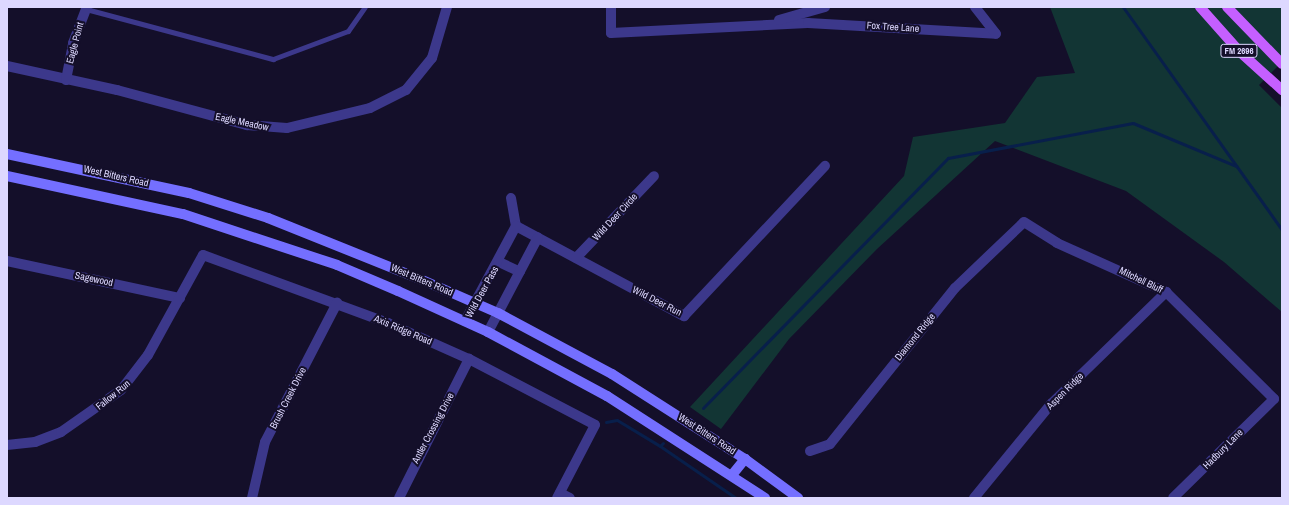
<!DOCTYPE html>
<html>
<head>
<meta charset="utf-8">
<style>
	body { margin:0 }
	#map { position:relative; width:1289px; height:505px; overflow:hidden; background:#140f2a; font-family:"Archivo Narrow",sans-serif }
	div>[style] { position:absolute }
	.green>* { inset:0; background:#123534 }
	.stream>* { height:3px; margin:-1.5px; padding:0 1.5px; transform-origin:1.5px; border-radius:1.5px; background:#081f4b }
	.service>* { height:5px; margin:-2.5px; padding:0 2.5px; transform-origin:2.5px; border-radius:2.5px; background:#3c388b }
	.minor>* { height:10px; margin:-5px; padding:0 5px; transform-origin:5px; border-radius:5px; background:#3c388b }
	.secondary>* { height:10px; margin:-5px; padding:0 5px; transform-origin:5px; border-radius:5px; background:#746fff }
	.primary>* { height:10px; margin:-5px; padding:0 5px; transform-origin:5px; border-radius:5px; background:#c55fff }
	span { translate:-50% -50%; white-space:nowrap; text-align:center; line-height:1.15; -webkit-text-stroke:4px #140f2a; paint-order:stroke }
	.shield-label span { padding:1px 3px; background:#140f2a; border:1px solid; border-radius:3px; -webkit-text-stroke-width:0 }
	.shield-label { font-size:9px; color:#ddd8ff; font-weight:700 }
	.street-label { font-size:10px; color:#ddd8ff }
	.frame { position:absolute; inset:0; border:8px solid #ddd8ff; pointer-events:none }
</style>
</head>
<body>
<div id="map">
	<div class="green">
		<i style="clip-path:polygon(1050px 7px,1282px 7px,1282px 62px,1259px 85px,1282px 108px,1282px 312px,1224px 262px,1126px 191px,995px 141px,877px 249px,789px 339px,721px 429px,690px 407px,904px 176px,913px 137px,1005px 123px,1037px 77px,1075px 73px)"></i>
	</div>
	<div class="stream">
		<i style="left:1123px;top:7px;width:274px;rotate:54.5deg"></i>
		<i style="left:703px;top:408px;width:350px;rotate:-45.6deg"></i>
		<i style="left:948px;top:158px;width:188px;rotate:-10.7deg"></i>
		<i style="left:1133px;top:123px;width:112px;rotate:22.7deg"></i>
		<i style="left:606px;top:422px;width:11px;rotate:-10deg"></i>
		<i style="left:617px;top:420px;width:50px;rotate:31.2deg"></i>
		<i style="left:663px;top:443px;width:4px;rotate:135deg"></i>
		<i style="left:660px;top:446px;width:92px;rotate:34.4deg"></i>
	</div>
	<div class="service">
		<i style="left:86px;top:9px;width:194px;rotate:15deg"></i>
		<i style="left:273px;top:59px;width:80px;rotate:-20.5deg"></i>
		<i style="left:348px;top:31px;width:29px;rotate:-55deg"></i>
	</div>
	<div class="minor">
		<i style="left:611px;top:7px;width:26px;rotate:90deg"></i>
		<i style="left:611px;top:33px;width:197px;rotate:-2.9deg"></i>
		<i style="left:808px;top:23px;width:188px;rotate:3.3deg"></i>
		<i style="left:975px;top:7px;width:34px;rotate:52deg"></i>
		<i style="left:779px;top:20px;width:48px;rotate:-15.8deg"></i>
		<i style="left:7px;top:66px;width:113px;rotate:12.3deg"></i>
		<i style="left:117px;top:90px;width:135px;rotate:15.1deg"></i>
		<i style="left:247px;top:125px;width:40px;rotate:4.3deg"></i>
		<i style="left:287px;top:128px;width:85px;rotate:-13.5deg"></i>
		<i style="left:370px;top:108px;width:40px;rotate:-26.6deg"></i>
		<i style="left:406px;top:90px;width:41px;rotate:-50.9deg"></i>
		<i style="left:432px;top:58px;width:53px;rotate:-73.6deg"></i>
		<i style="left:66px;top:80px;width:38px;rotate:-79deg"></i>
		<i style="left:73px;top:43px;width:39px;rotate:-69deg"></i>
		<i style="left:511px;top:198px;width:28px;rotate:80deg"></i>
		<i style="left:516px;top:226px;width:191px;rotate:28.2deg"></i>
		<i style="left:684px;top:316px;width:206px;rotate:-46.8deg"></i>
		<i style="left:576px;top:258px;width:113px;rotate:-46.4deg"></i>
		<i style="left:7px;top:261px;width:177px;rotate:12.1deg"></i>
		<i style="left:499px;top:262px;width:23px;rotate:25deg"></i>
		<i style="left:465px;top:321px;width:108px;rotate:-61.8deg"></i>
		<i style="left:488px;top:332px;width:107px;rotate:-62.2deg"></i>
		<i style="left:7px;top:445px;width:28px;rotate:-6deg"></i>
		<i style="left:35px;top:442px;width:28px;rotate:-21deg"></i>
		<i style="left:61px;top:432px;width:73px;rotate:-35deg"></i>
		<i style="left:121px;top:390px;width:44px;rotate:-52.4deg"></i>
		<i style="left:148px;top:355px;width:114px;rotate:-61.2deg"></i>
		<i style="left:203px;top:255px;width:197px;rotate:20.2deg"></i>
		<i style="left:388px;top:323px;width:89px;rotate:24deg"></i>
		<i style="left:469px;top:359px;width:142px;rotate:27.6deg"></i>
		<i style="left:595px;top:425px;width:82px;rotate:117.5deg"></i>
		<i style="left:810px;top:451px;width:21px;rotate:-19deg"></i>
		<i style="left:830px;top:444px;width:200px;rotate:-51.3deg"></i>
		<i style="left:955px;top:288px;width:95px;rotate:-43.7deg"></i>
		<i style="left:1024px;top:222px;width:39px;rotate:32deg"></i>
		<i style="left:1057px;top:243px;width:120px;rotate:24.2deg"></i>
		<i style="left:1166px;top:292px;width:152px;rotate:44.7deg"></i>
		<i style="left:1274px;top:399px;width:141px;rotate:135.6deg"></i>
		<i style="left:560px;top:493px;width:11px;rotate:27deg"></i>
		<i style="left:252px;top:498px;width:57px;rotate:-76.9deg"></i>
		<i style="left:265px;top:442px;width:157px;rotate:-62.6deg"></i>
		<i style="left:399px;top:498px;width:156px;rotate:-63.3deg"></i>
		<i style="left:974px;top:498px;width:122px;rotate:-50.7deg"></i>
		<i style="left:1051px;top:404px;width:161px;rotate:-44.2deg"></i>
	</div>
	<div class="secondary">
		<i style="left:7px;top:154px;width:186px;rotate:12.1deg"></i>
		<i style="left:189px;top:193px;width:83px;rotate:17.6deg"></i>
		<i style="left:268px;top:218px;width:164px;rotate:21.9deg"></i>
		<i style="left:420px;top:279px;width:85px;rotate:23.6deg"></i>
		<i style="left:498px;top:313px;width:129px;rotate:28.2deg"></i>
		<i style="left:612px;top:374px;width:158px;rotate:32.6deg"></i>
		<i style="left:745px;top:459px;width:66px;rotate:36.3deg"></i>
		<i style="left:7px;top:176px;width:180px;rotate:12.2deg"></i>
		<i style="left:183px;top:214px;width:162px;rotate:18.3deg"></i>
		<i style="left:337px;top:265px;width:66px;rotate:23.1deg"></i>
		<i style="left:398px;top:291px;width:99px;rotate:24.5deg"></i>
		<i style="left:488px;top:332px;width:135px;rotate:28.3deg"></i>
		<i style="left:607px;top:396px;width:188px;rotate:32.8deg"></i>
		<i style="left:732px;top:475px;width:21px;rotate:-51deg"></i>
	</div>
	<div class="primary">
		<i style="left:1200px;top:7px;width:60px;rotate:48.4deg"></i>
		<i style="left:1240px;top:52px;width:57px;rotate:42.1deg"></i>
		<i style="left:1227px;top:7px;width:79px;rotate:46deg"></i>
	</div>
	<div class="shield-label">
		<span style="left:1239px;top:51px">FM 2696</span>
	</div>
	<div class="street-label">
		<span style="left:893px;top:27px;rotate:4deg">Fox Tree Lane</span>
		<span style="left:75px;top:43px;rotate:-75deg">Eagle Point</span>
		<span style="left:242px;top:122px;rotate:12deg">Eagle Meadow</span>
		<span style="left:116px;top:176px;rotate:13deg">West Bitters Road</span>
		<span style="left:615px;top:217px;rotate:-47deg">Wild Deer Circle</span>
		<span style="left:94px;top:279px;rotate:12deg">Sagewood</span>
		<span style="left:422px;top:280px;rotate:23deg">West Bitters Road</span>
		<span style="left:1141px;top:280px;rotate:26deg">Mitchell Bluff</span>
		<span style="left:482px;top:292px;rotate:-61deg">Wild Deer Pass</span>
		<span style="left:657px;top:301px;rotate:27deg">Wild Deer Run</span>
		<span style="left:403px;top:330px;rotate:23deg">Axis Ridge Road</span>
		<span style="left:915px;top:337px;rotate:-51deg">Diamond Ridge</span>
		<span style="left:1065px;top:391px;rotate:-45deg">Aspen Ridge</span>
		<span style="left:113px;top:395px;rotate:-39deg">Fallow Run</span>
		<span style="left:288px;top:398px;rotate:-63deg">Brush Creek Drive</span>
		<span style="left:433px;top:428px;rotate:-62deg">Antler Crossing Drive</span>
		<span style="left:707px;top:434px;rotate:33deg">West Bitters Road</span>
		<span style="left:1223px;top:449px;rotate:-45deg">Hadbury Lane</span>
	</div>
	<div class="frame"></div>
</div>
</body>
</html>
